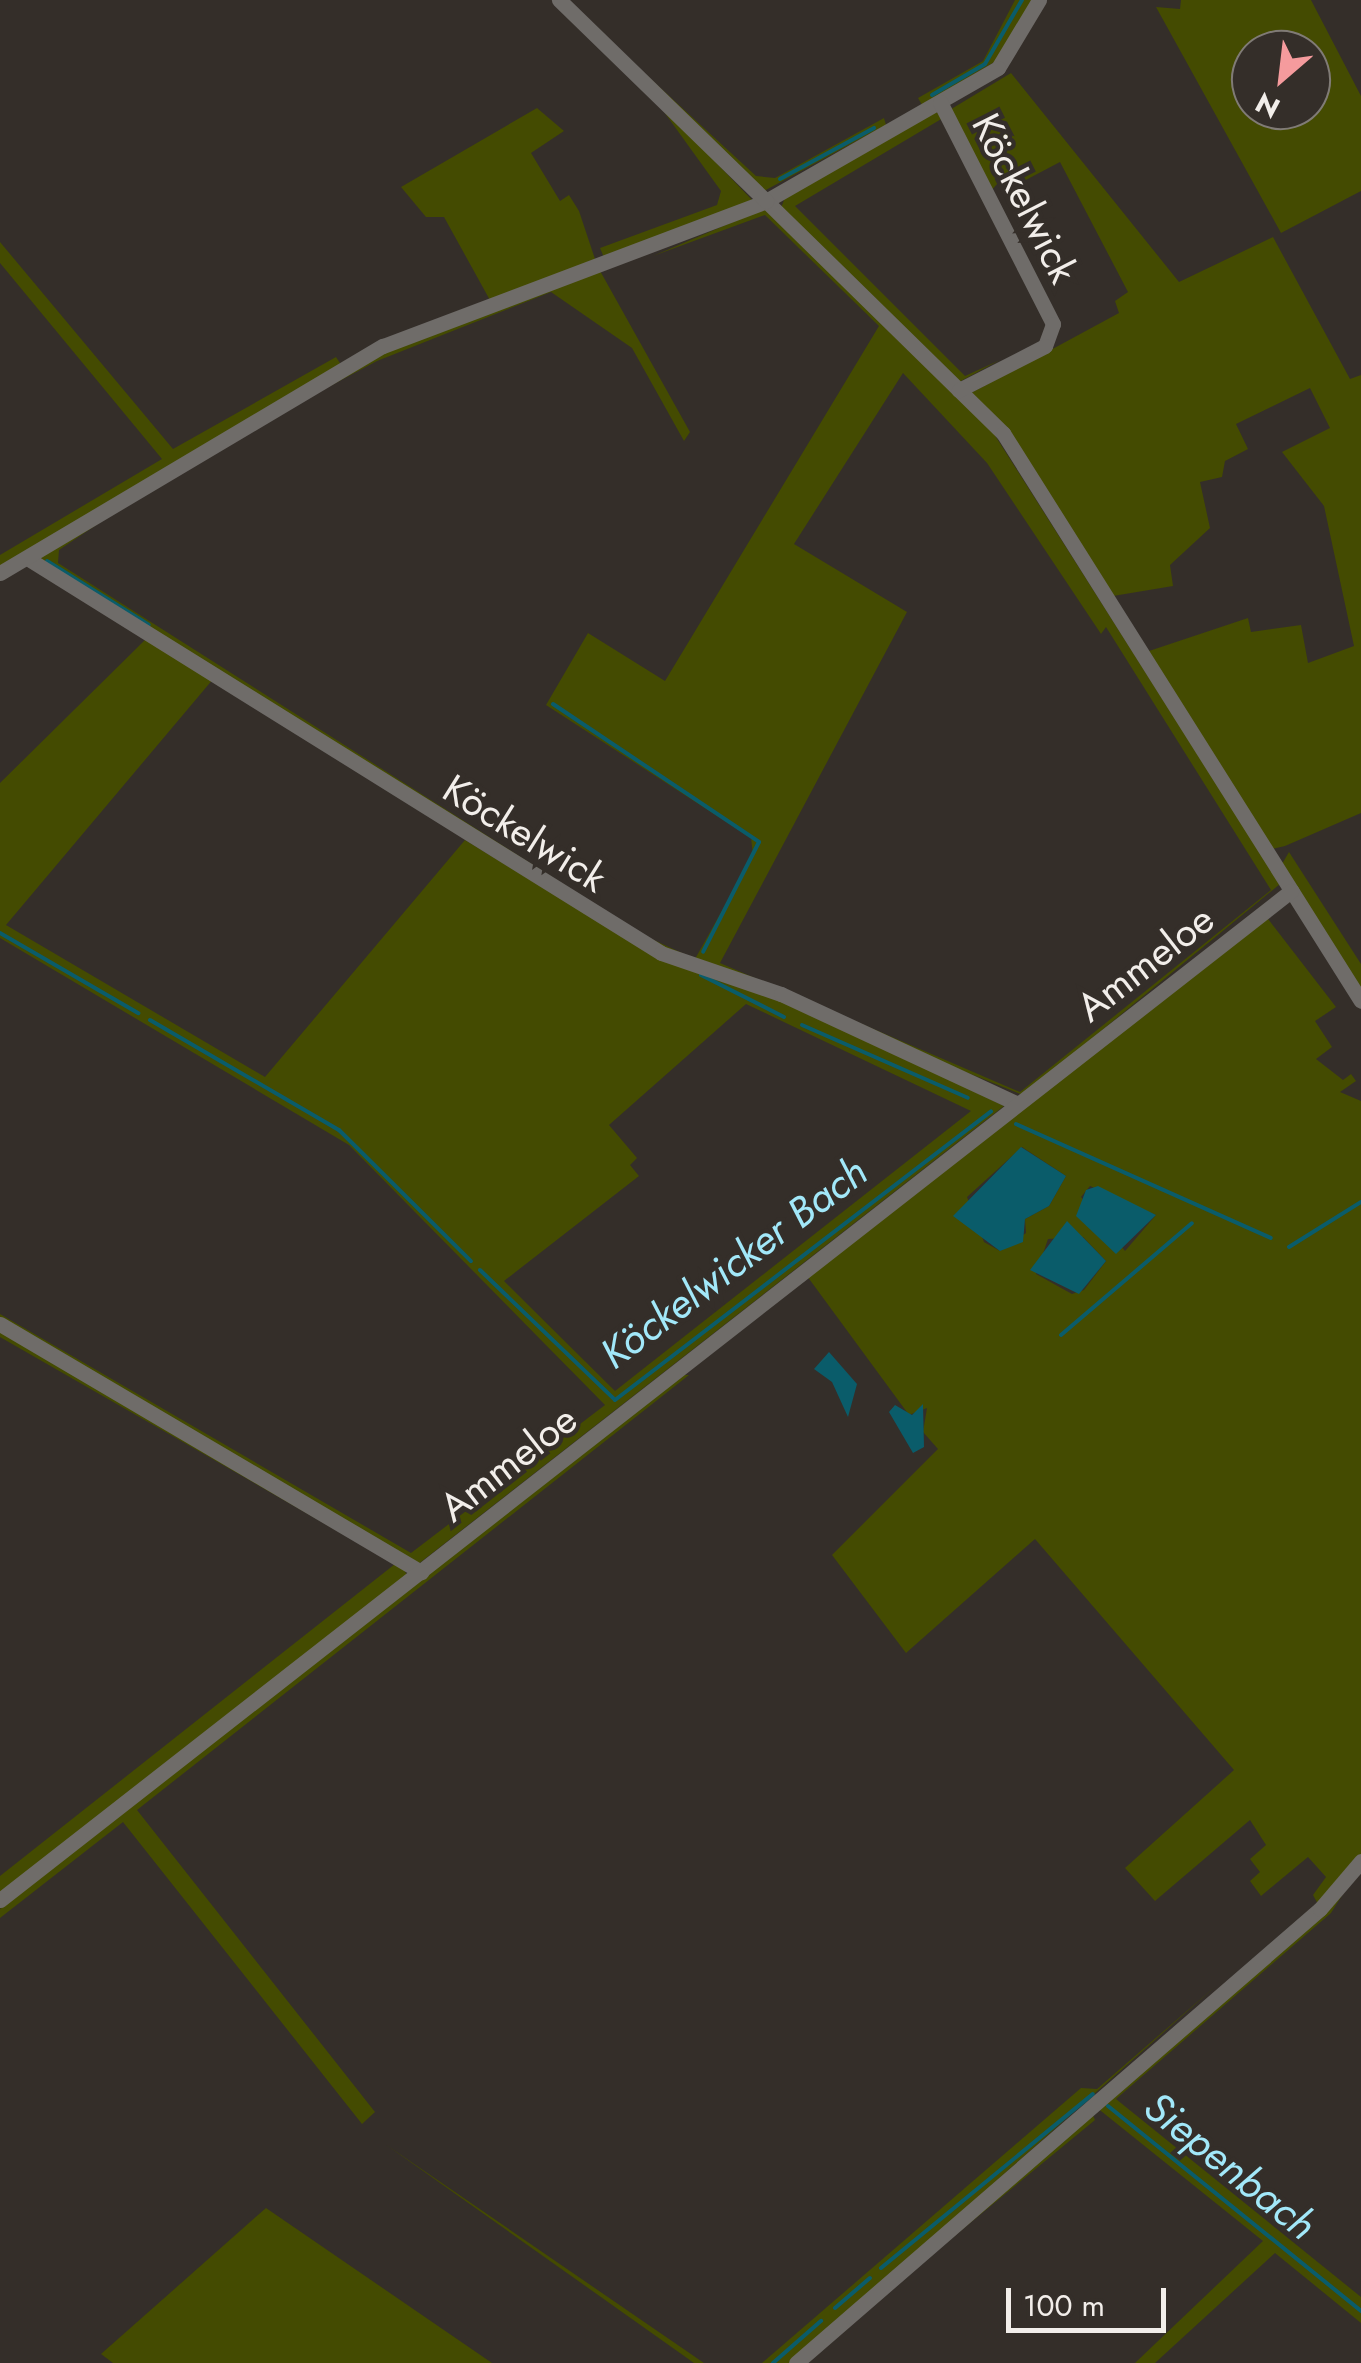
<!DOCTYPE html>
<html>
<head>
<meta charset="utf-8">
<style>
	body { margin:0 }
	#map { position:relative; width:1361px; height:2363px; overflow:hidden; background:#342e29; font-family:Jost,sans-serif }
	div>[style] { position:absolute }
	.green>* { inset:0; background:#444b01 }
	.water>* { inset:0; background:#0a5c6a }
	.stream>* { height:4px; margin:-2px; padding:0 2px; transform-origin:2px; border-radius:2px; background:#0a5c6a }
	.minor>* { height:15px; margin:-7.5px; padding:0 7.5px; transform-origin:7.5px; border-radius:7.5px; background:#6f6c69 }
	span { translate:-50% -50%; white-space:nowrap; text-align:center; line-height:1.15; -webkit-text-stroke:9px #342e29; paint-order:stroke }
	.street-label { font-size:40px; color:#f2eeea }
	.water-label { font-size:42px; color:#a2e8f9; font-style:italic }
	.north { position:absolute; left:1231px; top:30px; width:100px; height:100px; box-sizing:border-box; background:#342e29; border:2px solid #807b76; border-radius:50%; rotate:208deg; font-size:28px; font-weight:700; line-height:40px; text-align:center; color:#f2eeea }
	.north::after { content:''; display:block; margin:auto; width:35px; height:45px; background:#f59b9d; clip-path:polygon(50% 0,100% 100%,50% 72%,0 100%) }
	.scale { position:absolute; left:1006px; top:2288px; width:160px; height:45px; box-sizing:border-box; border:5px solid #f2eeea; border-top:0; padding-left:12px; font-size:30px; line-height:35px; white-space:nowrap; color:#f2eeea; -webkit-text-stroke:8px #342e29; paint-order:stroke }
</style>
</head>
<body>
<div id="map">
	<div class="green">
		<i style="clip-path:polygon(565px 0,756px 176px,775px 178px,884px 118px,886px 125px,764px 191px)"></i>
		<i style="clip-path:polygon(1015px 0,1035px 0,1006px 55px,922px 105px,918px 98px,983px 61px)"></i>
		<i style="clip-path:polygon(evenodd,1181px 0,1311px 0,1361px 96px,1361px 191px,1281px 233px,1156px 7px,1180px 9px,1181px 0,1251px 50px,1311px 50px,1311px 110px,1251px 110px,1251px 50px)"></i>
		<i style="clip-path:polygon(1011px 73px,1179px 282px,1273px 237px,1350px 379px,1361px 375px,1361px 813px,1285px 846px,1272px 849px,1146px 652px,1248px 618px,1251px 632px,1301px 625px,1308px 663px,1354px 646px,1324px 506px,1282px 452px,1330px 428px,1310px 388px,1236px 424px,1248px 449px,1225px 461px,1222px 477px,1200px 482px,1210px 528px,1170px 565px,1173px 586px,1113px 596px,971px 393px,1119px 313px,1115px 301px,1128px 292px,1060px 162px,1022px 182px,1006px 174px,990px 192px,948px 111px)"></i>
		<i style="clip-path:polygon(654px 98px,753px 201px,605px 260px,600px 248px,717px 205px,721px 191px)"></i>
		<i style="clip-path:polygon(537px 108px,564px 131px,531px 153px,560px 201px,569px 195px,579px 211px,596px 262px,491px 302px,444px 217px,426px 217px,401px 187px)"></i>
		<i style="clip-path:polygon(935px 111px,943px 118px,795px 206px,965px 376px,1000px 360px,959px 382px,781px 208px,786px 195px)"></i>
		<i style="clip-path:polygon(evenodd,766px 208px,989px 426px,1280px 884px,1023px 1095px,662px 950px,42px 561px,41px 556px,126px 505px,59px 550px,58px 563px,645px 936px,695px 959px,753px 855px,751px 838px,546px 705px,588px 633px,665px 681px,879px 326px,765px 215px,653px 256px,766px 208px,903px 373px,987px 463px,1101px 634px,1106px 627px,1271px 890px,1020px 1092px,720px 963px,907px 612px,794px 544px,903px 373px)"></i>
		<i style="clip-path:polygon(0 242px,173px 449px,336px 357px,342px 366px,0 569px,0 555px,162px 459px,0 263px)"></i>
		<i style="clip-path:polygon(599px 269px,690px 432px,684px 441px,632px 348px,551px 292px,377px 361px,253px 427px,371px 357px)"></i>
		<i style="clip-path:polygon(evenodd,148px 637px,214px 678px,6px 925px,265px 1077px,465px 840px,645px 950px,779px 996px,1004px 1106px,417px 1565px,0 1322px,0 1314px,411px 1553px,605px 1405px,349px 1145px,0 938px,0 783px,148px 637px,746px 1004px,971px 1111px,615px 1391px,504px 1281px,639px 1176px,630px 1165px,637px 1158px,609px 1125px,746px 1004px)"></i>
		<i style="clip-path:polygon(1289px 852px,1361px 964px,1361px 991px,1282px 864px)"></i>
		<i style="clip-path:polygon(evenodd,1265px 915px,1336px 1007px,1315px 1021px,1332px 1047px,1316px 1059px,1343px 1080px,1351px 1074px,1356px 1081px,1340px 1092px,1361px 1101px,1361px 1857px,1319px 1906px,1313px 1895px,1326px 1877px,1308px 1857px,1261px 1896px,1250px 1881px,1260px 1872px,1250px 1859px,1266px 1845px,1250px 1820px,1155px 1901px,1125px 1868px,1234px 1770px,1035px 1539px,906px 1653px,832px 1555px,938px 1449px,923px 1432px,927px 1408px,909px 1415px,807px 1276px,1265px 915px,1022px 1147px,1066px 1176px,1049px 1206px,1025px 1219px,1026px 1233px,1000px 1251px,984px 1242px,967px 1197px,1022px 1147px,1265px 915px,1090px 1186px,1156px 1215px,1125px 1251px,1081px 1197px,1090px 1186px,1265px 915px,1083px 1237px,1106px 1261px,1084px 1290px,1072px 1294px,1036px 1274px,1048px 1239px,1083px 1237px)"></i>
		<i style="clip-path:polygon(0 1329px,399px 1562px,409px 1578px,0 1899px,0 1876px,395px 1564px,0 1337px)"></i>
		<i style="clip-path:polygon(679px 1375px,689px 1375px,137px 1810px,375px 2112px,362px 2124px,123px 1822px,0 1918px,0 1909px)"></i>
		<i style="clip-path:polygon(1361px 1865px,1331px 1913px,1116px 2099px,1361px 2297px,1361px 2323px,1275px 2253px,1155px 2363px,1135px 2363px,1263px 2241px,1096px 2107px)"></i>
		<i style="clip-path:polygon(1218px 1984px,791px 2363px,762px 2363px,1081px 2088px,1097px 2089px)"></i>
		<i style="clip-path:polygon(1091px 2111px,1095px 2120px,800px 2363px)"></i>
		<i style="clip-path:polygon(385px 2144px,704px 2363px,694px 2363px)"></i>
		<i style="clip-path:polygon(266px 2208px,492px 2363px,113px 2363px,101px 2354px)"></i>
	</div>
	<div class="water">
		<i style="clip-path:polygon(1021px 1147px,1066px 1176px,1049px 1206px,1025px 1219px,1023px 1242px,1000px 1251px,953px 1216px)"></i>
		<i style="clip-path:polygon(1098px 1186px,1156px 1215px,1116px 1254px,1076px 1216px,1086px 1190px)"></i>
		<i style="clip-path:polygon(1067px 1221px,1106px 1261px,1079px 1294px,1030px 1270px)"></i>
		<i style="clip-path:polygon(829px 1352px,857px 1384px,848px 1417px,832px 1382px,814px 1369px)"></i>
		<i style="clip-path:polygon(923px 1404px,924px 1447px,913px 1453px,889px 1412px,895px 1405px,912px 1415px)"></i>
	</div>
	<div class="stream">
		<i style="left:932px;top:95px;width:61px;rotate:-30.3deg"></i>
		<i style="left:985px;top:64px;width:74px;rotate:-60deg"></i>
		<i style="left:780px;top:179px;width:107px;rotate:-28.5deg"></i>
		<i style="left:47px;top:561px;width:120px;rotate:32.1deg"></i>
		<i style="left:553px;top:704px;width:248px;rotate:33.8deg"></i>
		<i style="left:759px;top:842px;width:123px;rotate:117deg"></i>
		<i style="left:0;top:933px;width:160px;rotate:30.1deg"></i>
		<i style="left:701px;top:975px;width:93px;rotate:26.8deg"></i>
		<i style="left:150px;top:1020px;width:219px;rotate:30.2deg"></i>
		<i style="left:339px;top:1130px;width:186px;rotate:44.8deg"></i>
		<i style="left:802px;top:1025px;width:181px;rotate:23.7deg"></i>
		<i style="left:1016px;top:1124px;width:279px;rotate:24.1deg"></i>
		<i style="left:1289px;top:1247px;width:85px;rotate:-32deg"></i>
		<i style="left:480px;top:1270px;width:187px;rotate:43.9deg"></i>
		<i style="left:615px;top:1400px;width:474px;rotate:-37.5deg"></i>
		<i style="left:1061px;top:1335px;width:172px;rotate:-40.5deg"></i>
		<i style="left:1108px;top:2106px;width:326px;rotate:39deg"></i>
		<i style="left:881px;top:2268px;width:274px;rotate:-39.4deg"></i>
		<i style="left:835px;top:2308px;width:46px;rotate:-40.6deg"></i>
		<i style="left:773px;top:2363px;width:64px;rotate:-41.2deg"></i>
	</div>
	<div class="minor">
		<i style="left:1039px;top:0;width:79px;rotate:121.1deg"></i>
		<i style="left:998px;top:68px;width:267px;rotate:150.2deg"></i>
		<i style="left:766px;top:201px;width:332px;rotate:44.4deg"></i>
		<i style="left:1003px;top:433px;width:671px;rotate:57.78deg"></i>
		<i style="left:940px;top:102px;width:249px;rotate:63deg"></i>
		<i style="left:1053px;top:324px;width:23px;rotate:110deg"></i>
		<i style="left:1045px;top:346px;width:97px;rotate:152.9deg"></i>
		<i style="left:27px;top:558px;width:747px;rotate:31.92deg"></i>
		<i style="left:661px;top:953px;width:127px;rotate:18.9deg"></i>
		<i style="left:781px;top:994px;width:261px;rotate:24.9deg"></i>
		<i style="left:0;top:573px;width:445px;rotate:-30.7deg"></i>
		<i style="left:383px;top:346px;width:410px;rotate:-20.7deg"></i>
		<i style="left:766px;top:201px;width:289px;rotate:-135.8deg"></i>
		<i style="left:0;top:1324px;width:489px;rotate:30.5deg"></i>
		<i style="left:0;top:1900px;width:1639px;rotate:-38.01deg"></i>
		<i style="left:796px;top:2363px;width:693px;rotate:-40.91deg"></i>
		<i style="left:1320px;top:1909px;width:63px;rotate:-49.5deg"></i>
	</div>
	<div class="street-label">
		<span style="left:1025px;top:198px;rotate:63deg">Köckelwick</span>
		<span style="left:525px;top:833px;rotate:32deg">Köckelwick</span>
		<span style="left:1145px;top:963px;rotate:-38deg">Ammeloe</span>
		<span style="left:508px;top:1463px;rotate:-38deg">Ammeloe</span>
	</div>
	<div class="water-label">
		<span style="left:734px;top:1263px;rotate:-37deg">Köckelwicker Bach</span>
		<span style="left:1230px;top:2166px;rotate:39deg">Siepenbach</span>
	</div>
	<div class="north">N</div>
	<div class="scale">100 m</div>
</div>
</body>
</html>
